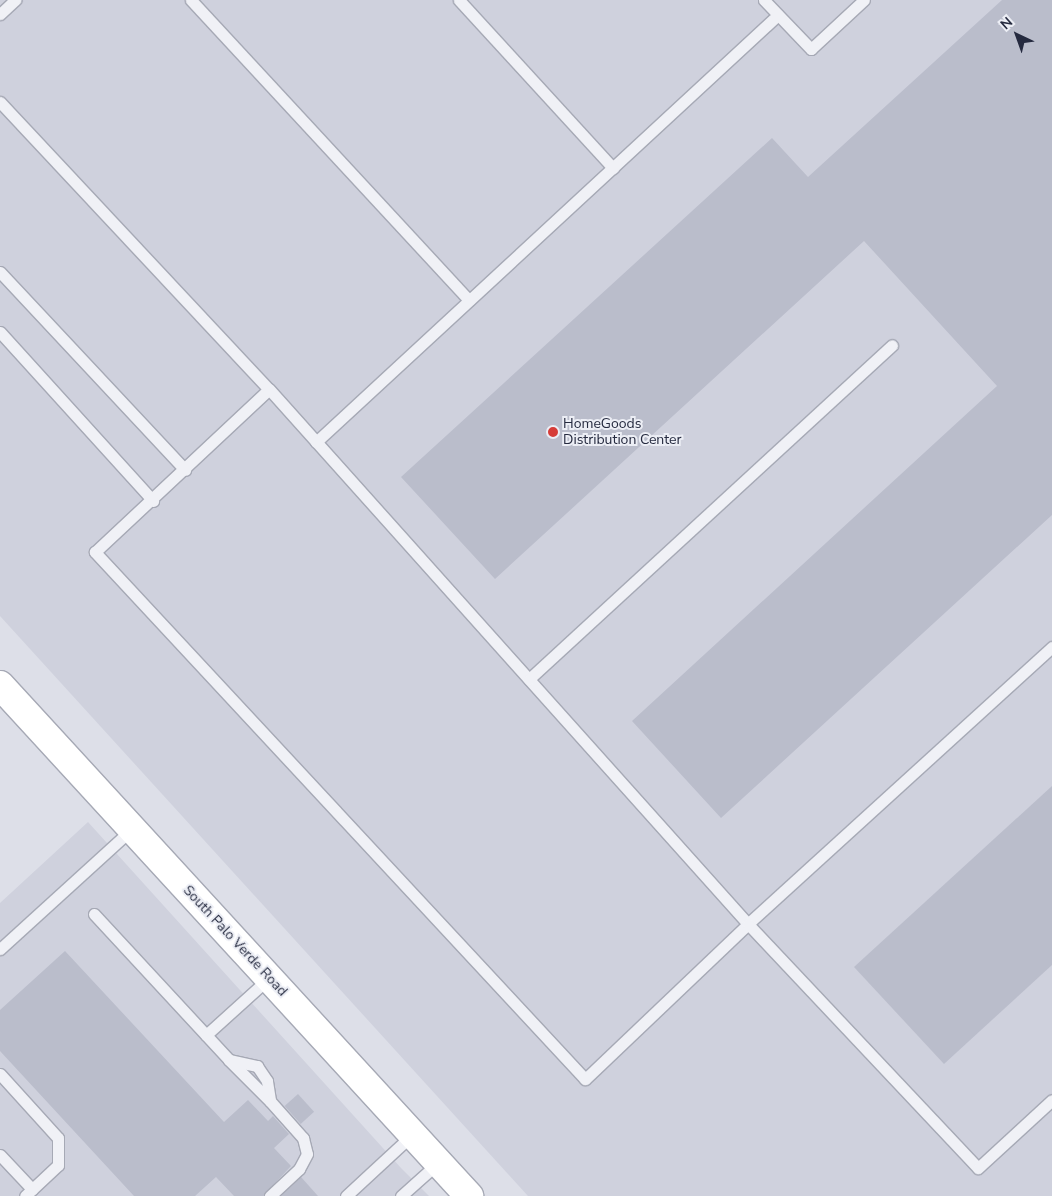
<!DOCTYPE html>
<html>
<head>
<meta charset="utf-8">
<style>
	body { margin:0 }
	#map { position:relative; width:1052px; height:1196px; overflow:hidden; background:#dddfe8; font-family:"Nunito Sans",sans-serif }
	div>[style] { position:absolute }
	.built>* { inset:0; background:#cfd1dd }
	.building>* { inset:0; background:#babdcb; transform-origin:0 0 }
	.roads { filter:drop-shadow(1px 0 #a6a9b5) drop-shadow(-1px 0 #a6a9b5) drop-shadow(0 1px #a6a9b5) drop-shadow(0 -1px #a6a9b5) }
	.lane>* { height:11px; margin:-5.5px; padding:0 5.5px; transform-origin:5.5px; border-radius:5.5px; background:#f0f1f6 }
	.secondary>* { height:28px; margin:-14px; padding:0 14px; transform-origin:14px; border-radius:14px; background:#fff }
	.dots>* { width:14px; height:14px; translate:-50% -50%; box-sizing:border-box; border:2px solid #eceef5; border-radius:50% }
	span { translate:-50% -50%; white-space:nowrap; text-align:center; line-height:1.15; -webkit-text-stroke:4px #eceef5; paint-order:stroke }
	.poi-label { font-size:14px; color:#252a3f }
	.left { translate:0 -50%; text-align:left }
	.street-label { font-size:14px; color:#252a3f }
	.north { position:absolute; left:992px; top:10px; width:50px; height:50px; -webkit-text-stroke:4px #eceef5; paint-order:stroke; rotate:318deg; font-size:14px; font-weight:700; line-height:20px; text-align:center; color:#252a3f }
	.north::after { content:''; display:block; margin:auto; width:18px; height:22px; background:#252a3f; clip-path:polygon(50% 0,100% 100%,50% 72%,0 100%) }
</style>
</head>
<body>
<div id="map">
	<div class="built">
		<i style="clip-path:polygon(0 0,1052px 0,1052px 1196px,528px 1196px,0 616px)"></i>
		<i style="clip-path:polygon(88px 822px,401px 1168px,429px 1196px,0 1196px,0 903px)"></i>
	</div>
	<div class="building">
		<i style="clip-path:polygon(1002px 0,1052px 0,1052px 515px,721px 818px,632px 721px,997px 386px,864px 241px,495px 579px,401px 477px,772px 138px,808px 177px)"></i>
		<i style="clip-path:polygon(1052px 786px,1052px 965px,944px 1064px,854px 967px)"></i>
		<i style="clip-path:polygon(65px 951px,224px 1122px,248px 1100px,268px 1121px,273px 1116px,289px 1134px,274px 1148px,291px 1166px,263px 1196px,234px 1196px,216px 1177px,195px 1196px,134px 1196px,0 1051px,0 1010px)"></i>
		<i style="left:298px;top:1094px;width:24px;height:18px;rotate:48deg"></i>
		<i style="clip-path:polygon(301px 1177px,318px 1196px,281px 1196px)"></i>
	</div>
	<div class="roads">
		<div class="lane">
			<i style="left:191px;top:0;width:409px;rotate:47.2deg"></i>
			<i style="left:459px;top:0;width:228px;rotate:47.5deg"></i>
			<i style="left:764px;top:0;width:68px;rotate:46.2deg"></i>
			<i style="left:811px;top:49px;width:72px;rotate:-42.8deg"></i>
			<i style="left:0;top:14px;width:21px;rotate:-43deg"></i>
			<i style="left:0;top:102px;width:393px;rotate:46.9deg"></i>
			<i style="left:269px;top:389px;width:718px;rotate:48.16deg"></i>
			<i style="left:748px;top:924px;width:225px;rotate:136.4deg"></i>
			<i style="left:585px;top:1079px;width:720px;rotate:-132.92deg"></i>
			<i style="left:95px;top:552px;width:238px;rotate:-43.1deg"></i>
			<i style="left:0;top:272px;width:271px;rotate:46.9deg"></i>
			<i style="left:0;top:332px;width:228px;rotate:47.8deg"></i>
			<i style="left:316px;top:442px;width:629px;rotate:-42.75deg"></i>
			<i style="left:1052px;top:647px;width:411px;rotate:137.7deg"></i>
			<i style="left:748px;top:924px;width:335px;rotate:46.7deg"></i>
			<i style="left:978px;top:1168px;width:100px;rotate:-42.6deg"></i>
			<i style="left:529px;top:679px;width:493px;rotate:-42.6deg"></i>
			<i style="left:94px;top:914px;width:199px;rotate:47.2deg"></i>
			<i style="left:0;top:949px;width:178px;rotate:-42.3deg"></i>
			<i style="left:206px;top:1035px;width:85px;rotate:-42.1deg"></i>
			<i style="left:229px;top:1060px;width:29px;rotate:12deg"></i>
			<i style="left:257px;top:1066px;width:18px;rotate:56deg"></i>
			<i style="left:267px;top:1081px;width:20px;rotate:81deg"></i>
			<i style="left:270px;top:1101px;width:58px;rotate:-135deg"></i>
			<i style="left:0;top:1074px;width:86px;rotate:47.8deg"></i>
			<i style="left:58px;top:1138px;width:27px;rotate:90deg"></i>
			<i style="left:58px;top:1165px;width:45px;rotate:136.8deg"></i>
			<i style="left:270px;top:1101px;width:50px;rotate:48.3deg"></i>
			<i style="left:303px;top:1138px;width:16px;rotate:76deg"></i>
			<i style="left:307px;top:1154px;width:17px;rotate:118deg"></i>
			<i style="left:299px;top:1169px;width:40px;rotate:137deg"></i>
			<i style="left:0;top:1155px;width:47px;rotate:46.7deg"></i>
			<i style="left:346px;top:1196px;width:91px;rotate:-42.8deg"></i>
			<i style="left:401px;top:1196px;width:51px;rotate:-41.8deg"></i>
		</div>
		<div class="secondary">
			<i style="left:0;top:685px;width:694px;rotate:47.45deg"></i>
		</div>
	</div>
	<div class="dots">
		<i style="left:553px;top:432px;background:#d63c38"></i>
	</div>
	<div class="poi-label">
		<span class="left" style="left:563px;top:432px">HomeGoods<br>Distribution Center</span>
	</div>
	<div class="street-label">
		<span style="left:235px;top:941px;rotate:47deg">South Palo Verde Road</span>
	</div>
	<div class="north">N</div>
</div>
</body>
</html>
